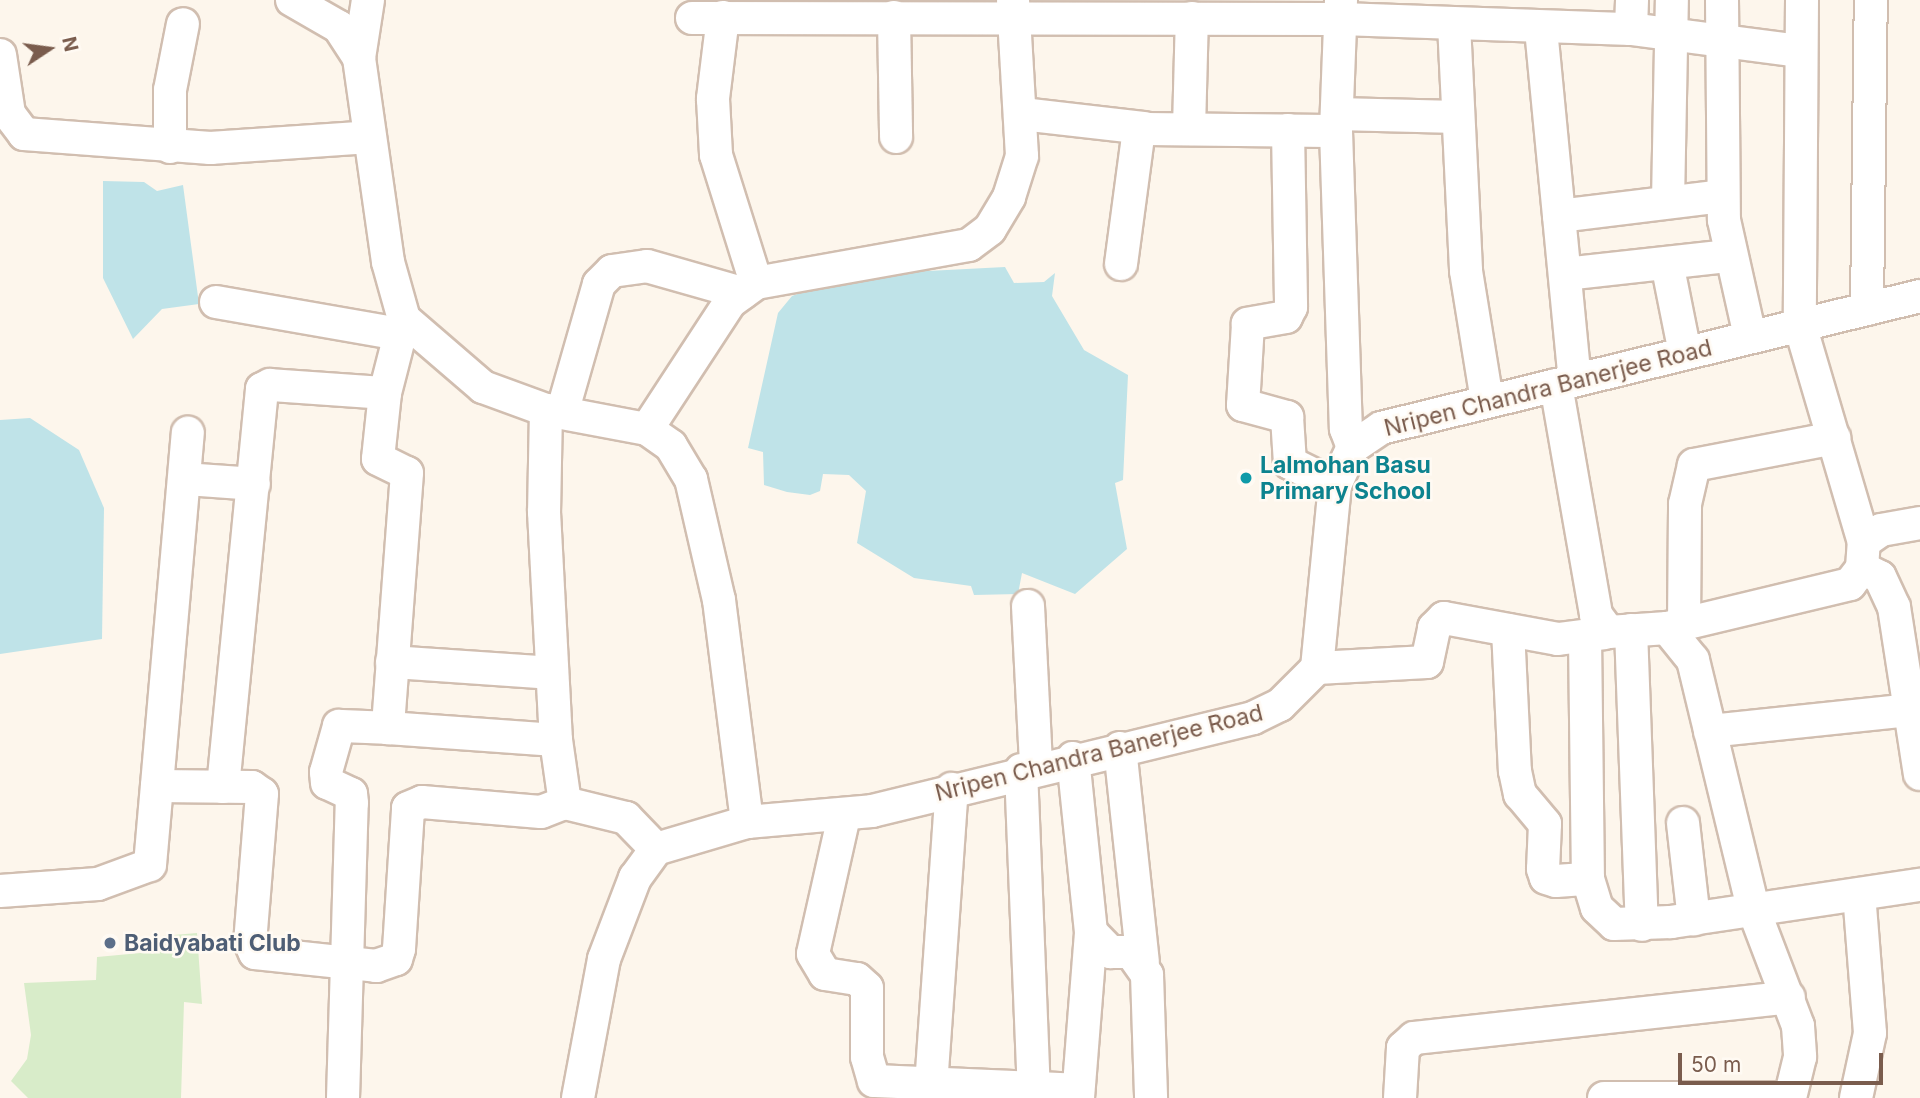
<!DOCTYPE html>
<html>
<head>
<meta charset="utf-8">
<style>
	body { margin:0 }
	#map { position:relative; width:1920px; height:1098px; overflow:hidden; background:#fdf6ec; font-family:Inter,sans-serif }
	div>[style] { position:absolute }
	.green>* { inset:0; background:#d8ecc9 }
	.water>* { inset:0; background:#bfe3e8 }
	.roads { filter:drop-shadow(2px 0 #d1beb0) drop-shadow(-2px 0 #d1beb0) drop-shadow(0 2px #d1beb0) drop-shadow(0 -2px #d1beb0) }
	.street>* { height:32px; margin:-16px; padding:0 16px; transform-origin:16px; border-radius:16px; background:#fff }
	.dots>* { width:19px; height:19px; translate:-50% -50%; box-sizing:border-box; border:4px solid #fffaf3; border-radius:50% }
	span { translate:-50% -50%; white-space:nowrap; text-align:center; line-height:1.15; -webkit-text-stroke:5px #fffaf3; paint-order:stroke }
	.street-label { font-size:23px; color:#7a5c4d }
	.culture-label { font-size:23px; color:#0d838f; font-weight:700 }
	.left { translate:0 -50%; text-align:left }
	.service-label { font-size:23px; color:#4e5e75; font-weight:700 }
	.north { position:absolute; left:14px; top:14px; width:70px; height:70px; -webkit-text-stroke:5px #fffaf3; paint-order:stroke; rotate:77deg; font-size:19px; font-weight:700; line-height:28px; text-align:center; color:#7a5c4d }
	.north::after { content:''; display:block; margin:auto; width:24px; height:32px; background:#7a5c4d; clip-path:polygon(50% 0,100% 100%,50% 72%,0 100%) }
	.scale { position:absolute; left:1678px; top:1053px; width:205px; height:32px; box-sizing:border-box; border:4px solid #7a5c4d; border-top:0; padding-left:9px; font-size:21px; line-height:24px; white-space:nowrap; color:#7a5c4d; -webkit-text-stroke:5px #fffaf3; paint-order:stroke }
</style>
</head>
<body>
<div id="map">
	<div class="green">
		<i style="clip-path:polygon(197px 933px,202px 1004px,184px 1002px,181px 1098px,28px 1098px,11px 1081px,27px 1059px,31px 1035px,24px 983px,96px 980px,97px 957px,162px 951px,162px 936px)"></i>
	</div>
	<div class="water">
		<i style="clip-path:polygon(103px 181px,144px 182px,157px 191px,183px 185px,199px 304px,162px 309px,133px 339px,103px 278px)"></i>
		<i style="clip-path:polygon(1005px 267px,1014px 283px,1044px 282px,1055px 273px,1052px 296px,1084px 350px,1128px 375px,1123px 480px,1115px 483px,1127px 549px,1075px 594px,1022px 573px,1018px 594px,974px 595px,971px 586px,914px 578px,857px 543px,866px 491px,849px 475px,823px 474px,820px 491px,810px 495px,787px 492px,764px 485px,763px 452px,748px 448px,778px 313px,792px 296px,850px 275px)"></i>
		<i style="clip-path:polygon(30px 418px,79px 450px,104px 508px,102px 639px,0 654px,0 420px)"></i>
	</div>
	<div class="roads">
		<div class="street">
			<i style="left:292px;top:0;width:54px;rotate:29.9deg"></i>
			<i style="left:339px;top:27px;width:37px;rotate:57deg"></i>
			<i style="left:359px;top:58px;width:206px;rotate:81.9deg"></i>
			<i style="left:388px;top:262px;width:59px;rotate:74.3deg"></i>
			<i style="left:404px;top:319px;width:104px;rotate:40.7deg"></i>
			<i style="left:483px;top:387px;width:67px;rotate:20.1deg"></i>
			<i style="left:546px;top:410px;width:103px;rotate:10.7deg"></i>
			<i style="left:647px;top:429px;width:29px;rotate:35deg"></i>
			<i style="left:671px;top:446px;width:39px;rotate:59deg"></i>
			<i style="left:691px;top:479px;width:124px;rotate:77deg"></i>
			<i style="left:719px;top:600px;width:224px;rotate:82.8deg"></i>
			<i style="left:1341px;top:0;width:131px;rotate:92.2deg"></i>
			<i style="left:1336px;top:131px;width:298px;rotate:88.1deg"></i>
			<i style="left:1346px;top:429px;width:19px;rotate:69deg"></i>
			<i style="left:1722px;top:0;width:220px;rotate:89.5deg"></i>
			<i style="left:1724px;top:220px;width:119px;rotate:77.4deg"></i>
			<i style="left:1802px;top:0;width:325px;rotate:90.4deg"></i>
			<i style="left:1800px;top:325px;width:226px;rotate:73.6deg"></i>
			<i style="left:723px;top:17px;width:83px;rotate:97deg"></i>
			<i style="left:713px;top:99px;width:56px;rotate:86.9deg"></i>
			<i style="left:716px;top:155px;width:134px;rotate:72.6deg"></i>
			<i style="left:894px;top:17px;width:120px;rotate:89deg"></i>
			<i style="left:692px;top:18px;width:649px;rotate:0.09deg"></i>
			<i style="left:1341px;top:19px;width:290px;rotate:2deg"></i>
			<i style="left:1631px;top:29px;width:171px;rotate:7.4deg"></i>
			<i style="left:1454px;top:24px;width:247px;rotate:87.2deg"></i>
			<i style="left:1466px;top:271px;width:132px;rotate:80.8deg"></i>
			<i style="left:1541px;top:29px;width:353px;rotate:84.5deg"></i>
			<i style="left:1631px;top:29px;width:29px;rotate:-88deg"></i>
			<i style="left:0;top:55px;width:60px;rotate:81.3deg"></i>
			<i style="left:9px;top:114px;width:25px;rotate:53deg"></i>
			<i style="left:24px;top:134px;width:187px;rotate:4.3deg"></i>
			<i style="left:210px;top:148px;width:160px;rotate:-3.9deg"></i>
			<i style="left:359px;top:58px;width:59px;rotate:-81.2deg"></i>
			<i style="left:1022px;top:114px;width:124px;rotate:6.5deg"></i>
			<i style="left:1337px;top:114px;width:121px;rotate:1.4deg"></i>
			<i style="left:1189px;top:129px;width:111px;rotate:-88.5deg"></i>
			<i style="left:1288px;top:130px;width:177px;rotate:89deg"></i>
			<i style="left:1291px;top:307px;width:11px;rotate:117deg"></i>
			<i style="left:1286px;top:317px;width:39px;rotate:170deg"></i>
			<i style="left:1248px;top:324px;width:81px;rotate:93.5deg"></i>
			<i style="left:1243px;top:405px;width:46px;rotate:15.3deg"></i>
			<i style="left:1287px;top:417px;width:46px;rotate:86.3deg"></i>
			<i style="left:1290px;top:463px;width:50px;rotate:26.1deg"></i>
			<i style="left:170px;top:147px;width:57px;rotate:-90deg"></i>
			<i style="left:170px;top:90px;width:67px;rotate:-78.9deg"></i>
			<i style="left:1668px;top:202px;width:202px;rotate:-88.9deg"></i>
			<i style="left:1559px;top:216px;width:164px;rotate:-7deg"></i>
			<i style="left:1667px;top:263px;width:92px;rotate:78.7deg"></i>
			<i style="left:1121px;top:264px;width:136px;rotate:-82.4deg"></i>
			<i style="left:1139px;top:129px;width:197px;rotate:0.6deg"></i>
			<i style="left:1565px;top:274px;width:165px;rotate:-6.3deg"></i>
			<i style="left:216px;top:302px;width:186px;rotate:9.9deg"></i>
			<i style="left:1867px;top:309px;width:309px;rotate:-89.3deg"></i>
			<i style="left:404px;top:319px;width:76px;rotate:104.4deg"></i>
			<i style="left:385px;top:393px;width:66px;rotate:96.1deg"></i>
			<i style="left:378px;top:459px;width:32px;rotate:26deg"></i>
			<i style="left:407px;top:473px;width:256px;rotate:94.3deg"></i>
			<i style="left:388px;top:728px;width:168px;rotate:4.1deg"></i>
			<i style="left:556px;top:740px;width:64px;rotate:81.9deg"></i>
			<i style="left:565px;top:803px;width:63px;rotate:13.8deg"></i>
			<i style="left:626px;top:818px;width:43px;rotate:45.9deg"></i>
			<i style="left:1556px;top:385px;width:233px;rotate:80.1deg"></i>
			<i style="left:1596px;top:615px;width:21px;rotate:53deg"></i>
			<i style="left:1609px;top:632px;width:58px;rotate:-3.9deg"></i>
			<i style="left:1667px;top:628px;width:41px;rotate:50.9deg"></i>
			<i style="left:1693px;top:660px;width:255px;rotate:76.4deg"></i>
			<i style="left:1753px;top:908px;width:126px;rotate:69.1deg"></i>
			<i style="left:1798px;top:1026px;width:31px;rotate:86deg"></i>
			<i style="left:1800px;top:1057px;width:42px;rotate:103.7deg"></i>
			<i style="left:546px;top:410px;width:102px;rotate:91.1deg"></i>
			<i style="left:544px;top:512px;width:228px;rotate:87deg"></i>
			<i style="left:562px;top:413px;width:134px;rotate:-74deg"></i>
			<i style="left:599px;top:284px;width:18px;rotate:-45deg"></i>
			<i style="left:612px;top:271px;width:35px;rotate:-8deg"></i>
			<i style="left:647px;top:266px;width:99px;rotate:15.9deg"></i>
			<i style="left:647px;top:429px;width:152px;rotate:-56.8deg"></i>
			<i style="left:730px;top:302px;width:32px;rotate:-36deg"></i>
			<i style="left:756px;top:283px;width:216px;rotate:-10.1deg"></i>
			<i style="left:969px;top:245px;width:26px;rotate:-37deg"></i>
			<i style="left:990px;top:229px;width:37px;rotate:-59deg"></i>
			<i style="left:1009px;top:197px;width:43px;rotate:-72.4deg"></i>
			<i style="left:1022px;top:156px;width:156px;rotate:-93.3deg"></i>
			<i style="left:185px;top:479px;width:69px;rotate:4.1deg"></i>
			<i style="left:1862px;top:568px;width:20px;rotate:27deg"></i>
			<i style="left:1880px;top:577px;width:33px;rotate:65deg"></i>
			<i style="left:1894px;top:607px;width:169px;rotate:81.2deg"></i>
			<i style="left:1028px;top:606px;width:160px;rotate:87.1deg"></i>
			<i style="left:1684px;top:624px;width:120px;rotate:-89.5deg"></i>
			<i style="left:1685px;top:504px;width:40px;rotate:-77deg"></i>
			<i style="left:1694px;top:465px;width:143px;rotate:-10.9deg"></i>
			<i style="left:1667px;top:628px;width:188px;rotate:-13.5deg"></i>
			<i style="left:1850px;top:584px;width:20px;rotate:-53deg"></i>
			<i style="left:1862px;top:568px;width:26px;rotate:-86deg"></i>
			<i style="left:1864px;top:542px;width:21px;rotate:-35deg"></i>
			<i style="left:1881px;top:530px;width:40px;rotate:-10deg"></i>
			<i style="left:1508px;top:630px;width:141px;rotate:87.2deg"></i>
			<i style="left:1515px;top:771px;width:24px;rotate:78deg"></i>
			<i style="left:1520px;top:794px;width:39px;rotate:50deg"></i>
			<i style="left:1545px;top:824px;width:45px;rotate:92.5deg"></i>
			<i style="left:1543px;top:869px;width:9px;rotate:72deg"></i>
			<i style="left:1546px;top:878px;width:10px;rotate:17deg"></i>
			<i style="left:1556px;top:881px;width:32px;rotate:-4deg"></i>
			<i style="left:1631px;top:630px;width:295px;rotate:87.9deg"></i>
			<i style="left:1585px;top:637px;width:242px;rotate:89.3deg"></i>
			<i style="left:1588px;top:879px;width:30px;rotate:73deg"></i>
			<i style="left:1597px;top:908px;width:23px;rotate:43deg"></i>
			<i style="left:1614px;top:924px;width:57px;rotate:-2deg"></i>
			<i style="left:1671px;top:922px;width:252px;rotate:-8.5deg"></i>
			<i style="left:392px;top:662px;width:160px;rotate:3.9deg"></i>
			<i style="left:1317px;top:668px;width:110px;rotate:-3.1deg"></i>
			<i style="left:1427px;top:662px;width:35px;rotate:-78deg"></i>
			<i style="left:1434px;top:628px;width:14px;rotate:-45deg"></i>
			<i style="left:1444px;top:618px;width:116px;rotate:10.4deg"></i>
			<i style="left:1558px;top:639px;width:47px;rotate:-7.3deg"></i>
			<i style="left:1710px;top:731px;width:201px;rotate:-6deg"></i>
			<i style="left:1120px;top:748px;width:215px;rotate:83.9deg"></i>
			<i style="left:1073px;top:758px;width:175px;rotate:84.1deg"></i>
			<i style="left:1091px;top:932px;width:28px;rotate:46deg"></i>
			<i style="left:1110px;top:952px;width:21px"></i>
			<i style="left:1131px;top:952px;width:28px;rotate:55deg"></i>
			<i style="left:1147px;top:975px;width:123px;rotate:88.1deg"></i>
			<i style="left:1021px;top:770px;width:319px;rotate:87.7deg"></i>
			<i style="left:157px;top:786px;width:95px;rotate:0.6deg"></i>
			<i style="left:252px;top:787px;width:12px;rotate:35deg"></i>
			<i style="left:262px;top:794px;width:148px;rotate:94.6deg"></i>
			<i style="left:250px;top:942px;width:12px;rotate:66deg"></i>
			<i style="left:255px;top:953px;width:122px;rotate:6.1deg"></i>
			<i style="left:376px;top:966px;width:21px;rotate:-19deg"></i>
			<i style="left:396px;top:959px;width:10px;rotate:-73deg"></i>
			<i style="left:399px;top:949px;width:141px;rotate:-86.3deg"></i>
			<i style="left:408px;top:808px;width:15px;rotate:-23deg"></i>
			<i style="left:422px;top:802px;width:119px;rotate:4.8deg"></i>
			<i style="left:541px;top:812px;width:26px;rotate:-21deg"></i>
			<i style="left:223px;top:787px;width:400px;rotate:-84.4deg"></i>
			<i style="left:262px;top:389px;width:9px;rotate:-27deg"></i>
			<i style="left:270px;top:385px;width:115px;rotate:4deg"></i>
			<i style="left:844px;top:816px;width:141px;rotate:102.7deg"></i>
			<i style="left:813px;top:954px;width:23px;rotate:59deg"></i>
			<i style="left:825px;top:974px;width:32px;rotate:9deg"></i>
			<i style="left:857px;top:979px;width:13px;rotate:42deg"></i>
			<i style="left:867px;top:988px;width:69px;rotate:90deg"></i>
			<i style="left:867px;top:1057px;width:25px;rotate:74deg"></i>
			<i style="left:874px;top:1081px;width:204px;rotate:2.5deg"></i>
			<i style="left:1683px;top:823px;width:97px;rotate:83.5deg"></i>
			<i style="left:0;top:891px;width:98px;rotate:-4.1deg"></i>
			<i style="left:98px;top:884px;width:55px;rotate:-20.1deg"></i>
			<i style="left:150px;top:865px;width:434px;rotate:-85deg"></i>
			<i style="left:931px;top:1086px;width:298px;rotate:-86deg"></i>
			<i style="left:343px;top:1098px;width:295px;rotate:-88.3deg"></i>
			<i style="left:352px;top:803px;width:9px;rotate:-96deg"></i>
			<i style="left:351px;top:794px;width:26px;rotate:-155deg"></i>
			<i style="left:327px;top:783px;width:11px;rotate:-95deg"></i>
			<i style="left:326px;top:772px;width:48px;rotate:-74.2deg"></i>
			<i style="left:339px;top:726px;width:49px;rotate:2.3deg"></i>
			<i style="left:578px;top:1098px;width:141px;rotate:-79.4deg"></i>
			<i style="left:604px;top:959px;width:87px;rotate:-69.1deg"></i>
			<i style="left:635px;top:878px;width:36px;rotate:-54deg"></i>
			<i style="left:656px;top:849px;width:95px;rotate:-16.5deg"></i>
			<i style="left:747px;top:822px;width:125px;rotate:-5deg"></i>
			<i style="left:872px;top:811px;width:392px;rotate:-13.7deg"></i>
			<i style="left:1253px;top:718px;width:30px;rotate:-26deg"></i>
			<i style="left:1280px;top:705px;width:52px;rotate:-45deg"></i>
			<i style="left:1317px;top:668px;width:184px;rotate:-84.4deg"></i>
			<i style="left:1335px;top:485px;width:42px;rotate:-64.7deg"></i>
			<i style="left:1353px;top:447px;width:34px;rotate:-34deg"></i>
			<i style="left:1381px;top:428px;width:555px;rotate:-13.76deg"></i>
			<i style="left:1078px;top:1098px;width:167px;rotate:-85.5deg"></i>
			<i style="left:1400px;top:1098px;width:50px;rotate:-86.6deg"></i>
			<i style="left:1403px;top:1048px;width:15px;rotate:-42deg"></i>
			<i style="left:1414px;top:1038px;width:377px;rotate:-6.2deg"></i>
			<i style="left:1604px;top:1098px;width:186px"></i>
			<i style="left:1856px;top:1098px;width:66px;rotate:-77.8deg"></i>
			<i style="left:1870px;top:1033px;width:139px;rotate:-94.5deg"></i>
		</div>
	</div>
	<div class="dots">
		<i style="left:1246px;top:478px;background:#0f9aa8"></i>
		<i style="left:110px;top:943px;background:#5c6f8a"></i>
	</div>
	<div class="street-label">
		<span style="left:1548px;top:388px;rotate:-14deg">Nripen Chandra Banerjee Road</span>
		<span style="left:1099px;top:753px;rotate:-14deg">Nripen Chandra Banerjee Road</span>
	</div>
	<div class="culture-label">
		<span class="left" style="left:1260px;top:478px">Lalmohan Basu<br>Primary School</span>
	</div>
	<div class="service-label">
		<span class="left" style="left:124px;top:943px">Baidyabati Club</span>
	</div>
	<div class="north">N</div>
	<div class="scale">50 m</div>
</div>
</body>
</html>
